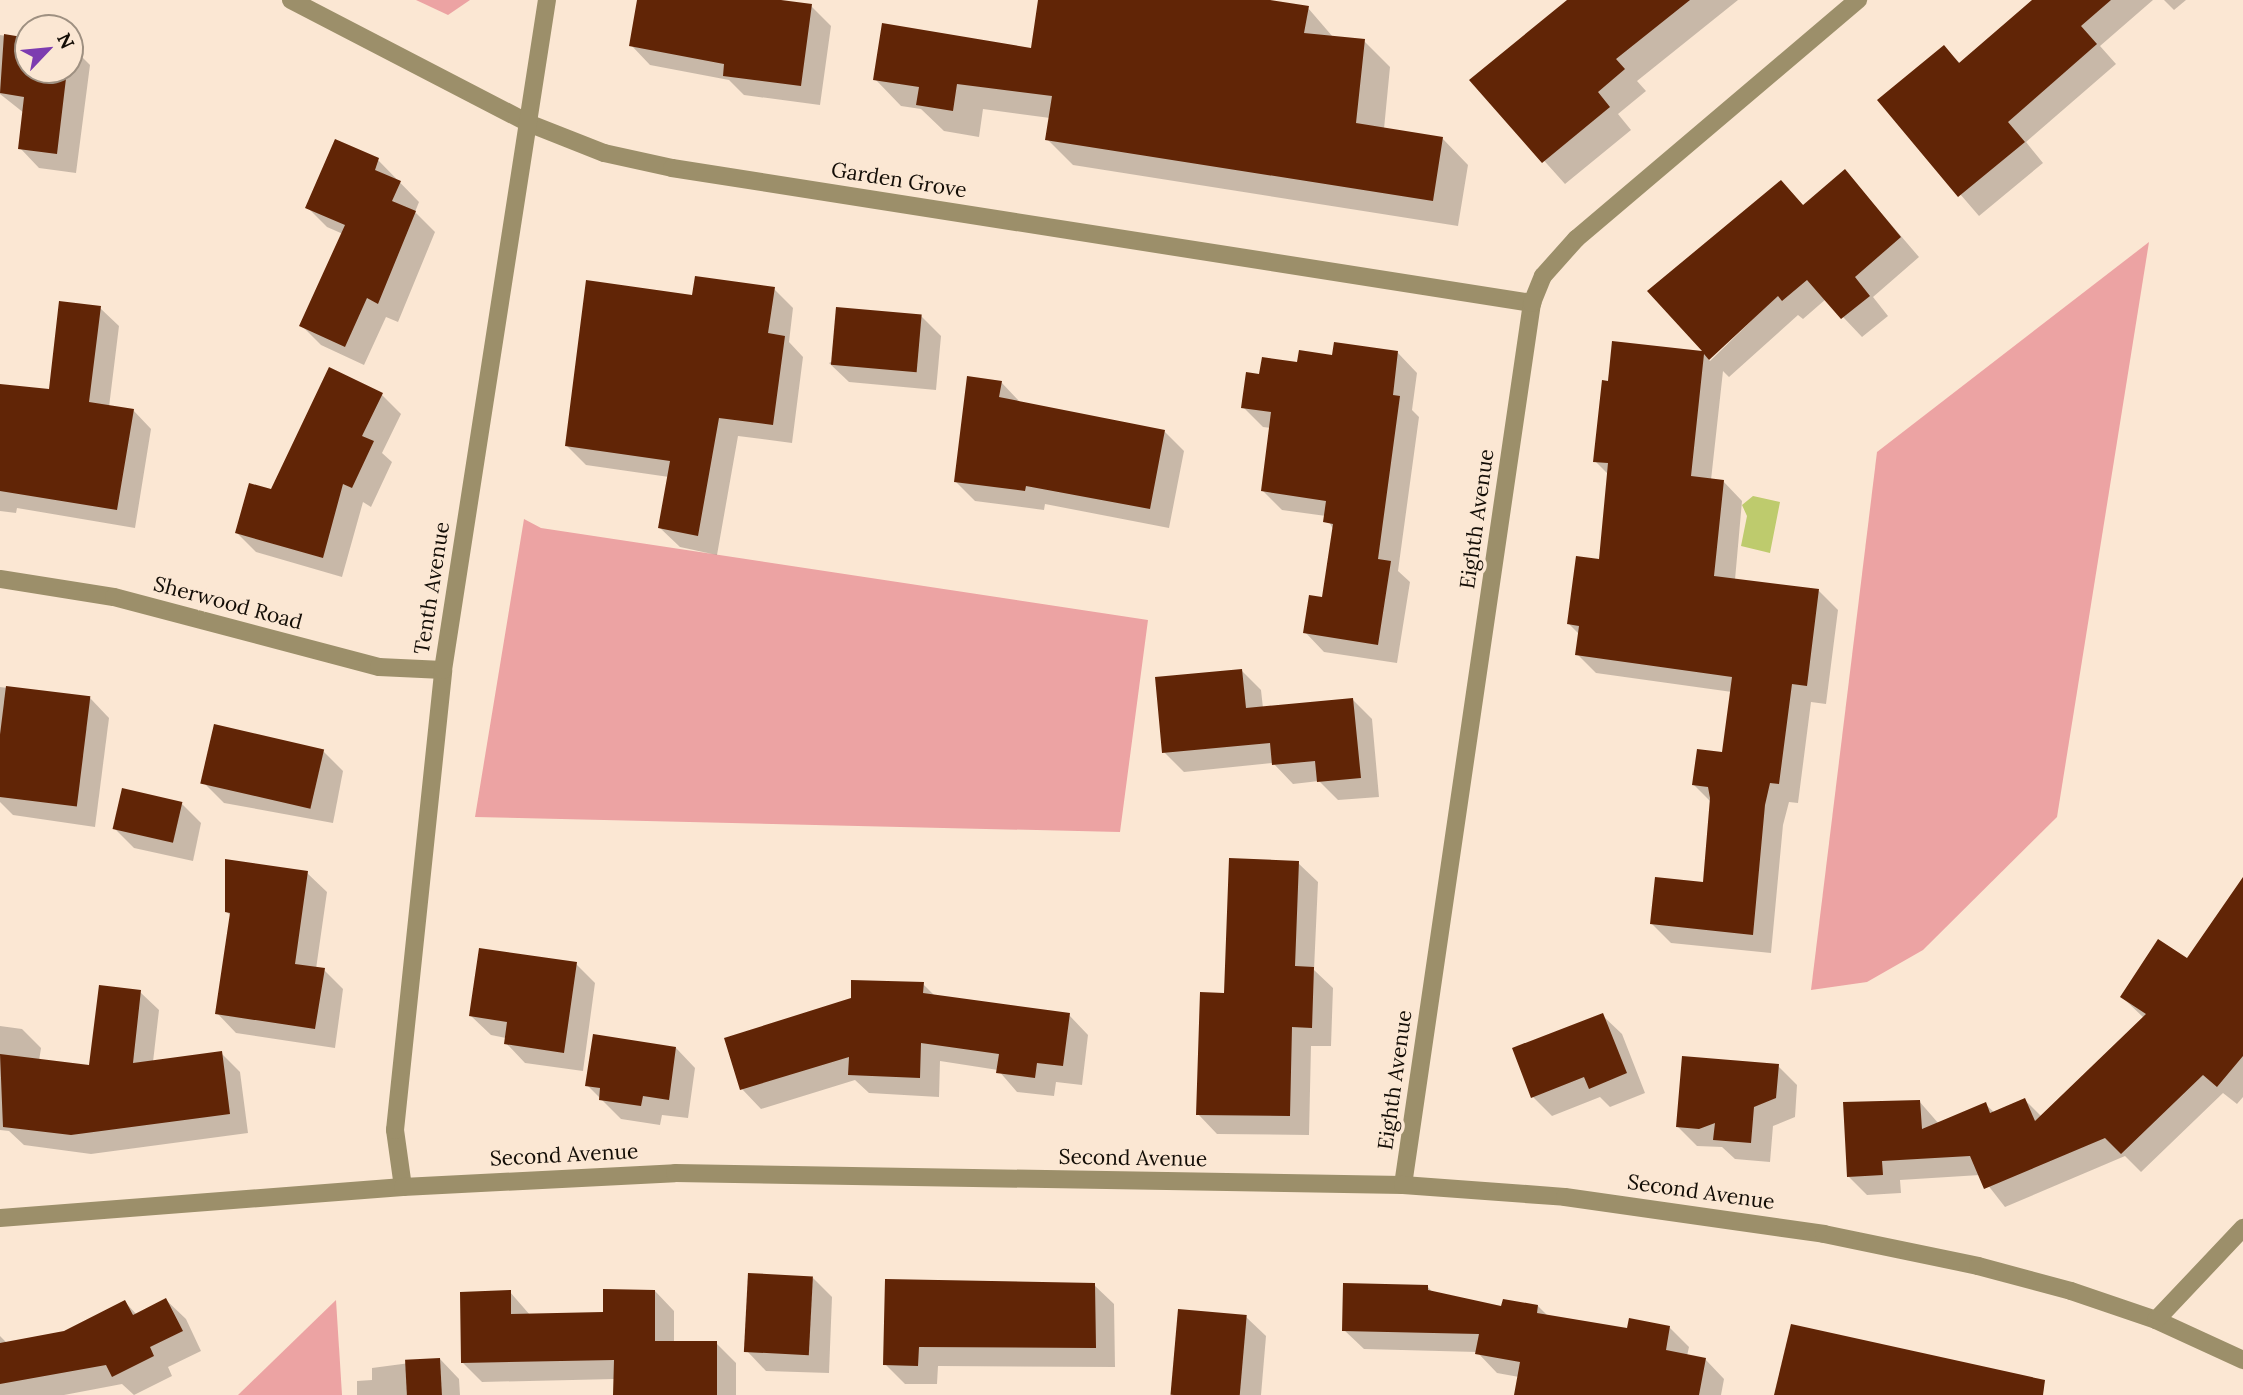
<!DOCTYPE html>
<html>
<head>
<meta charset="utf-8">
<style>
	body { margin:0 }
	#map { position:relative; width:2243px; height:1395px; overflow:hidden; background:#fbe7d3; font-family:Lora,serif }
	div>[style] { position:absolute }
	.green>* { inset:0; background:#eca3a3 }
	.water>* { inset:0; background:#becb6d }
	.shadow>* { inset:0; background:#0003 }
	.building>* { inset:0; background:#612506; transform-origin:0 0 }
	.street>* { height:18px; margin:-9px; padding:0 9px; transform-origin:9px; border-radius:9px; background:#9c8f6a }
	span { translate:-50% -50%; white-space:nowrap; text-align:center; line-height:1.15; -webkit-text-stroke:7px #fbe7d3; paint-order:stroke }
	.street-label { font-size:21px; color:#130d06 }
	.north { position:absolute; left:14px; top:14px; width:70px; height:70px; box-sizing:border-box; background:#fbe7d3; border:2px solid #9e9081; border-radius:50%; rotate:64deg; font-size:19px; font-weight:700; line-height:28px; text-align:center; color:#130d06 }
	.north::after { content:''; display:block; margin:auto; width:24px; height:32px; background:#7d3cb0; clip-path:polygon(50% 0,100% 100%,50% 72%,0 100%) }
</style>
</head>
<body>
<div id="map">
	<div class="green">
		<i style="clip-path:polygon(416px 0,470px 0,448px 15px)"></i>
		<i style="clip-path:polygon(2149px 242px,2057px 817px,1923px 950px,1867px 982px,1811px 990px,1877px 452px)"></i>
		<i style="clip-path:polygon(524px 519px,541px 528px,1148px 620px,1120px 832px,475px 817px)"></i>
		<i style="clip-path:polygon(336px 1300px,342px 1395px,238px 1395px)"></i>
	</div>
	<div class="water">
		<i style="clip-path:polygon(1753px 496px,1780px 502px,1770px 553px,1741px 546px,1747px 516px,1742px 505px)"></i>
	</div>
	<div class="shadow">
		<i style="clip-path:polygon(638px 0,768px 0,811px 6px,831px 26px,820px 105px,744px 95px,729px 80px,650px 65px,631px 45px)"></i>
		<i style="clip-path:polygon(1039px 0,1259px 0,1308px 8px,1333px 37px,1364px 41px,1390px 67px,1384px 129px,1442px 138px,1468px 165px,1458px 226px,1073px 165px,1047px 139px,1050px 118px,983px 109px,979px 137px,944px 131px,921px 109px,901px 106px,875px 79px,1032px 50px)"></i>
		<i style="clip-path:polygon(1568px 0,1738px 0,1637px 81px,1646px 91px,1618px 114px,1631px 130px,1565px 184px,1472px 80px)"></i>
		<i style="clip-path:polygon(2034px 0,2153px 0,2100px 46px,2116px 64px,2026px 142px,2043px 163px,1979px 216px,1886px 108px,1943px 47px,1961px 64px)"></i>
		<i style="clip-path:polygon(2164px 0,2186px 0,2174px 10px)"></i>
		<i style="clip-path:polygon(0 35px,28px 39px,28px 70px,70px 70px,70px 45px,90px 65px,76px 173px,39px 168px,20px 148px,24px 113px,0 94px)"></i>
		<i style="clip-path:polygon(378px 160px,419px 202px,415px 212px,435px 232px,398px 322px,386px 317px,364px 365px,321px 345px,301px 325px,343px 234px,327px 227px,307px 207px)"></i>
		<i style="clip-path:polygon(evenodd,1845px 171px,1919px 257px,1873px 297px,1888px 316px,1862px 337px,1826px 299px,1803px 319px,1798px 315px,1729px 377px,1723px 371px,1711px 480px,1723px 481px,1742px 501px,1735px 580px,1819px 591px,1838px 610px,1826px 704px,1811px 702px,1798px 803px,1789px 802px,1783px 825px,1771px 953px,1671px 943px,1652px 924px,1704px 884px,1711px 802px,1694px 785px,1724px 754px,1732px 692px,1596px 673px,1577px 654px,1579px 634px,1569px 624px,1600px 561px,1609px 475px,1595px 461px,1614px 343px,1706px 354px,1781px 182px,1804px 206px,1845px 171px,1784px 289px,1710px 361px,1708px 359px,1784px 289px)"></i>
		<i style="clip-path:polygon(774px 289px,793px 308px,789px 342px,803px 357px,792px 443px,738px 436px,717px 555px,680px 547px,660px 528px,669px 477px,586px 465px,567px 446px,694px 296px)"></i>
		<i style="clip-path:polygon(100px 308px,119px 326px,109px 407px,133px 410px,151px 429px,135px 528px,17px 508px,16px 513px,0 511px,0 386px,50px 391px)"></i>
		<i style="clip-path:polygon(921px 316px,941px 336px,936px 390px,849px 382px,829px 363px)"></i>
		<i style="clip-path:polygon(1398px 353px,1417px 373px,1412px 410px,1419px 417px,1398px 571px,1410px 582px,1397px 663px,1324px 652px,1305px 632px,1323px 599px,1334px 531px,1326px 516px,1282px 510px,1263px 491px,1271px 428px,1263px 427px,1243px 407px,1261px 376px,1333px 357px)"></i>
		<i style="clip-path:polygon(1001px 382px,1020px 402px,1164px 431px,1184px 451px,1169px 528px,1045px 504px,1044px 510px,975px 501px,956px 482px)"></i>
		<i style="clip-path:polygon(381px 394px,401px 414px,382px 453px,392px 462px,371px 507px,363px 502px,342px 577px,256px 552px,237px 533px)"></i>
		<i style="clip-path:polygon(1242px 671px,1261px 690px,1263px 708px,1352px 699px,1372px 719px,1379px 797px,1338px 800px,1319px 781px,1293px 784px,1273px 763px,1184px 772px,1164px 752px)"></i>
		<i style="clip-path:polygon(0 687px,90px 698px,109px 718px,95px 827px,13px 815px,0 802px)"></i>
		<i style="clip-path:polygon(323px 751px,343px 771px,333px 823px,224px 803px,204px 783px)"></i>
		<i style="clip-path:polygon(181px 803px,201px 823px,193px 861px,134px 848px,114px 828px)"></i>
		<i style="clip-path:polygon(1298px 863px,1318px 882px,1314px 970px,1333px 988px,1331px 1046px,1311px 1046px,1309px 1135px,1217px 1134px,1198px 1114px)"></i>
		<i style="clip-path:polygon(307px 873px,327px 892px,316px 969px,324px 970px,343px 989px,335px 1048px,236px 1033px,217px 1013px,231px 916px,227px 912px)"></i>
		<i style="clip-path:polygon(2243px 880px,2243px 1097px,2237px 1104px,2223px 1093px,2141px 1172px,2125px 1156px,2005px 1207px,1980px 1175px,1900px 1180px,1901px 1193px,1867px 1195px,1848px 1176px,1919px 1101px,1939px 1124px,1985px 1104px,1995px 1113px,2025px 1100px,2042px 1117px,2144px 1018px,2122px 997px,2188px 960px)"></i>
		<i style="clip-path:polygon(576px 964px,595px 983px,583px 1071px,525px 1063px,506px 1043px,506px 1038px,491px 1035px,471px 1016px)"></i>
		<i style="clip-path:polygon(923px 984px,935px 996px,1069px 1015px,1088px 1035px,1082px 1085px,1056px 1082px,1054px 1096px,1017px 1092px,998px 1070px,940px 1061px,939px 1097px,869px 1093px,855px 1080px,761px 1109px,742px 1089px)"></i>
		<i style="clip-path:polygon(140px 992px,159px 1010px,153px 1062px,221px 1053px,240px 1072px,248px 1133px,91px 1154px,24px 1145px,9px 1131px,0 1130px,0 1026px,22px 1029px,41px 1048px,39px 1061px,91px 1067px)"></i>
		<i style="clip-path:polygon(1602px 1015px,1622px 1034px,1645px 1093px,1610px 1107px,1600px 1097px,1552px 1116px,1533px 1097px)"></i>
		<i style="clip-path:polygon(676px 1048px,695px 1068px,688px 1118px,662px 1115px,660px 1125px,621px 1119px,587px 1085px)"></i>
		<i style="clip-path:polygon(1778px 1066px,1797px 1085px,1795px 1117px,1773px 1126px,1770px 1162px,1735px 1159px,1722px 1147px,1697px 1146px,1678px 1127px)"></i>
		<i style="clip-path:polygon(813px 1278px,832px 1297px,829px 1373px,766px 1371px,747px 1351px)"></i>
		<i style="clip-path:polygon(886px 1281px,1094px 1285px,1114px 1304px,1115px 1367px,938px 1366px,937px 1384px,905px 1384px,885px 1364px)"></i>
		<i style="clip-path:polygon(1427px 1286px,1434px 1294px,1502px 1308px,1538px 1306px,1548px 1316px,1628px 1330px,1669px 1327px,1689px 1347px,1687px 1356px,1705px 1359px,1724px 1379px,1721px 1395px,1516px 1395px,1519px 1377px,1497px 1373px,1477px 1352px,1364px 1349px,1344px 1330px)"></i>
		<i style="clip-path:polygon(655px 1291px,674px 1311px,674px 1343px,716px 1343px,736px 1363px,736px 1395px,615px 1395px,615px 1379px,482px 1382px,463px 1363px,510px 1292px,530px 1315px,604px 1313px)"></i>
		<i style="clip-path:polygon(166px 1300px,186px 1319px,201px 1351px,168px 1367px,172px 1376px,134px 1395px,122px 1384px,64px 1395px,0 1395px,0 1336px,7px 1343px,65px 1333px,125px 1302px,137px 1315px)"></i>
		<i style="clip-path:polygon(1246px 1317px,1266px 1336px,1261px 1395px,1172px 1395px)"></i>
		<i style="clip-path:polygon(440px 1359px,459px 1379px,460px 1395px,357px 1395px,357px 1381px,372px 1380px,372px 1368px)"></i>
	</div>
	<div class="building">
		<i style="clip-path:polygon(637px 0,781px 0,812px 4px,801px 86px,723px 76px,724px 64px,629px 46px)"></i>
		<i style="clip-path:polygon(1038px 0,1270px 0,1309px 6px,1304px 33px,1365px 39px,1356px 123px,1443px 137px,1433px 201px,1045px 140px,1052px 96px,957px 84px,953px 111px,916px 105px,919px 87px,873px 80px,882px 23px,1031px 48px)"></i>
		<i style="clip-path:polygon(1567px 0,1690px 0,1616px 59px,1625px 69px,1598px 92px,1610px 107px,1542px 163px,1469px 80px)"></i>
		<i style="clip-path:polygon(2032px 0,2111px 0,2081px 26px,2097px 44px,2008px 122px,2025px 142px,1958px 197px,1877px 100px,1944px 45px,1959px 63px)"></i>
		<i style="clip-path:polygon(4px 34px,28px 38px,28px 70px,67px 70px,57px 154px,18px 149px,24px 97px,0 93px)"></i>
		<i style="clip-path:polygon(335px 139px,379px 158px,375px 170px,401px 181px,392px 201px,416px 211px,378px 304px,367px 298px,345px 347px,299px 326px,345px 225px,305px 208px)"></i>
		<i style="clip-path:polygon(1845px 169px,1901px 237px,1855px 277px,1870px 296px,1841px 319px,1807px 280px,1782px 301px,1778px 296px,1709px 360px,1704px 354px,1691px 476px,1724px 480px,1714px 576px,1819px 589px,1807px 686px,1792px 684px,1779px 784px,1770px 783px,1765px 805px,1753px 935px,1650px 924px,1655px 877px,1703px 882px,1710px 798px,1708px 787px,1692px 785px,1697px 749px,1722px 752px,1732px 677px,1575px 655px,1579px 626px,1567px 624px,1576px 556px,1599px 559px,1608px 463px,1593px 462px,1602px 380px,1608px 381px,1612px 341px,1702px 351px,1647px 291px,1781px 180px,1803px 205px)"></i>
		<i style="clip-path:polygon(695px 276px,775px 287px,768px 333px,785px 336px,773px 425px,719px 418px,698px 536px,658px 528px,670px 461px,565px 446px,586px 280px,692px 295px)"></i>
		<i style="clip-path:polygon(59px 301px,101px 306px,89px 402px,134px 409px,117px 510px,0 491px,0 384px,49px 389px)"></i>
		<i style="left:836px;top:307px;width:86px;height:58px;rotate:5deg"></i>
		<i style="clip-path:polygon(1334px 342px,1398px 351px,1393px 395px,1400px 396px,1378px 559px,1391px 561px,1378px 645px,1303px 633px,1309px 595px,1322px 597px,1333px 524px,1323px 522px,1326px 501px,1261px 491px,1271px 412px,1241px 408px,1246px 372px,1259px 374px,1262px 357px,1297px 362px,1299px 350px,1332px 355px)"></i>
		<i style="clip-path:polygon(329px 367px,383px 393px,362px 436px,374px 441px,352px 488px,343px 484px,323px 558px,235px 533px,249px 483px,271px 489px)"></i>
		<i style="clip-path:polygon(967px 376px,1002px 381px,999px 397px,1165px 430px,1150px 509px,1026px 486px,1025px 491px,954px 482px)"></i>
		<i style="clip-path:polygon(1242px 669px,1246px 708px,1353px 698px,1361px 778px,1317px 782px,1315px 761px,1272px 765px,1270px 743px,1162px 753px,1155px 677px)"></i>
		<i style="left:6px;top:686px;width:85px;height:111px;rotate:7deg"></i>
		<i style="left:214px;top:724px;width:113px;height:61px;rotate:13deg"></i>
		<i style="left:122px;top:788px;width:62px;height:42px;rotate:13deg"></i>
		<i style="clip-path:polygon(1229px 858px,1299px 861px,1295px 966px,1314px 967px,1312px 1028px,1292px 1027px,1290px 1116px,1196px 1115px,1200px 992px,1224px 993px)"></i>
		<i style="clip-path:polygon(225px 859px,308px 871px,295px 964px,325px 968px,315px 1029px,215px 1014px,230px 913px,225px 912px)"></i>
		<i style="clip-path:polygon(2243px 877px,2243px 1056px,2217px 1087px,2203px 1075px,2121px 1154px,2105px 1138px,1984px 1189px,1970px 1156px,1882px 1161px,1883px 1175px,1847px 1177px,1843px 1102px,1920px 1100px,1922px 1129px,1986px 1102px,1990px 1113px,2025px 1098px,2035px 1121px,2146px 1014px,2120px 997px,2158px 939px,2187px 958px)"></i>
		<i style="clip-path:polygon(479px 948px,577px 962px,564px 1053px,504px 1044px,507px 1022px,469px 1016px)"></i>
		<i style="clip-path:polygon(851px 980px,924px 982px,923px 993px,1070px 1013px,1063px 1066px,1037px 1063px,1035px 1078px,996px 1073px,999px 1054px,921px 1043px,920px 1078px,848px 1075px,849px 1057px,740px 1090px,724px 1038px,851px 998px)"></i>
		<i style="clip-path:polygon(99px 985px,141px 990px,133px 1063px,222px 1051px,230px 1114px,71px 1135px,3px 1127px,0 1054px,89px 1065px)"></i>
		<i style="clip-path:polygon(1603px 1013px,1627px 1073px,1589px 1089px,1584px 1077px,1531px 1098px,1512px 1048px)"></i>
		<i style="clip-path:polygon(593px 1034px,676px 1047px,669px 1100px,643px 1096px,641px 1106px,599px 1100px,600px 1088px,585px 1086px)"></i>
		<i style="clip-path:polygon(1682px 1056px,1779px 1064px,1776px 1098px,1754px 1107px,1751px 1143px,1713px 1140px,1715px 1123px,1699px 1129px,1676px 1127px)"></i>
		<i style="left:748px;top:1273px;width:65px;height:79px;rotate:3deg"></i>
		<i style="clip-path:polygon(885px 1279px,1095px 1283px,1096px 1348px,919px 1347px,918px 1366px,883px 1365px)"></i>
		<i style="clip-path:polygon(1343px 1283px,1428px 1285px,1428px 1290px,1501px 1306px,1503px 1299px,1538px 1305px,1537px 1313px,1627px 1328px,1629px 1318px,1670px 1326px,1666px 1350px,1706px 1358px,1699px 1395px,1514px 1395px,1520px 1362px,1475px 1354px,1479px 1334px,1342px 1331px)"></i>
		<i style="clip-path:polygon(603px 1289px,655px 1290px,655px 1341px,717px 1341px,717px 1395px,613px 1395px,614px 1360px,461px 1363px,460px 1292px,511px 1290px,511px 1314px,603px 1312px)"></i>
		<i style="clip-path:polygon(166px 1298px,183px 1331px,150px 1347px,154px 1356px,112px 1377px,106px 1365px,0 1384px,0 1343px,64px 1331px,125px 1300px,133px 1315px)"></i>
		<i style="left:1178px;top:1309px;width:69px;height:86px;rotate:5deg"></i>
		<i style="clip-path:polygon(1791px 1324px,2045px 1380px,2043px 1395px,1774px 1395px)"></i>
		<i style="left:440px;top:1358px;width:37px;height:35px;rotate:87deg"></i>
	</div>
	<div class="street">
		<i style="left:291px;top:0;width:267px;rotate:27.4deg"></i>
		<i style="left:528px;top:123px;width:82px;rotate:21.5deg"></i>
		<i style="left:604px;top:153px;width:70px;rotate:12.4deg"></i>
		<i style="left:672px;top:168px;width:871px;rotate:8.92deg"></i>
		<i style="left:0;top:579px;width:115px;rotate:9deg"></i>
		<i style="left:114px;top:597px;width:274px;rotate:14.8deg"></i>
		<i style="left:379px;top:667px;width:64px;rotate:2.7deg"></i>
		<i style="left:1403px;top:1185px;width:891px;rotate:-81.68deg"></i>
		<i style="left:1532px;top:303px;width:29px;rotate:-68deg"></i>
		<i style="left:1543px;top:276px;width:50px;rotate:-48.3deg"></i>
		<i style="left:1576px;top:239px;width:370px;rotate:-40.3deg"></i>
		<i style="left:403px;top:1187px;width:58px;rotate:-98deg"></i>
		<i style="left:395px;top:1130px;width:462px;rotate:-84deg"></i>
		<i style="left:443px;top:670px;width:678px;rotate:-81.18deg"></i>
		<i style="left:0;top:1218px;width:404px;rotate:-4.4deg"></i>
		<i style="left:403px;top:1187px;width:272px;rotate:-2.9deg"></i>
		<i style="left:675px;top:1173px;width:728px;rotate:0.94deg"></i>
		<i style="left:1403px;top:1185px;width:162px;rotate:4.2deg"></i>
		<i style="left:1565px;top:1197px;width:262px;rotate:8.1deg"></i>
		<i style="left:1824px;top:1234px;width:157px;rotate:11.7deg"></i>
		<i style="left:1978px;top:1266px;width:96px;rotate:15deg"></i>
		<i style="left:2071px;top:1291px;width:90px;rotate:18.8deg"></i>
		<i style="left:2156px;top:1320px;width:96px;rotate:24.7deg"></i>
		<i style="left:2156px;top:1320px;width:127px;rotate:-46.6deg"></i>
	</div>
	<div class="street-label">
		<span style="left:899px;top:180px;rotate:9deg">Garden Grove</span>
		<span style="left:1477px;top:519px;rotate:-82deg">Eighth Avenue</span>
		<span style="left:432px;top:588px;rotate:-81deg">Tenth Avenue</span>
		<span style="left:228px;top:603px;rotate:15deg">Sherwood Road</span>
		<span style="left:1395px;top:1080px;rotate:-82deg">Eighth Avenue</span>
		<span style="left:564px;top:1155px;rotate:-3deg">Second Avenue</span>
		<span style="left:1133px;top:1158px;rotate:1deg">Second Avenue</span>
		<span style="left:1701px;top:1192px;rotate:8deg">Second Avenue</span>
	</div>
	<div class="north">N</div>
</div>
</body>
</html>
